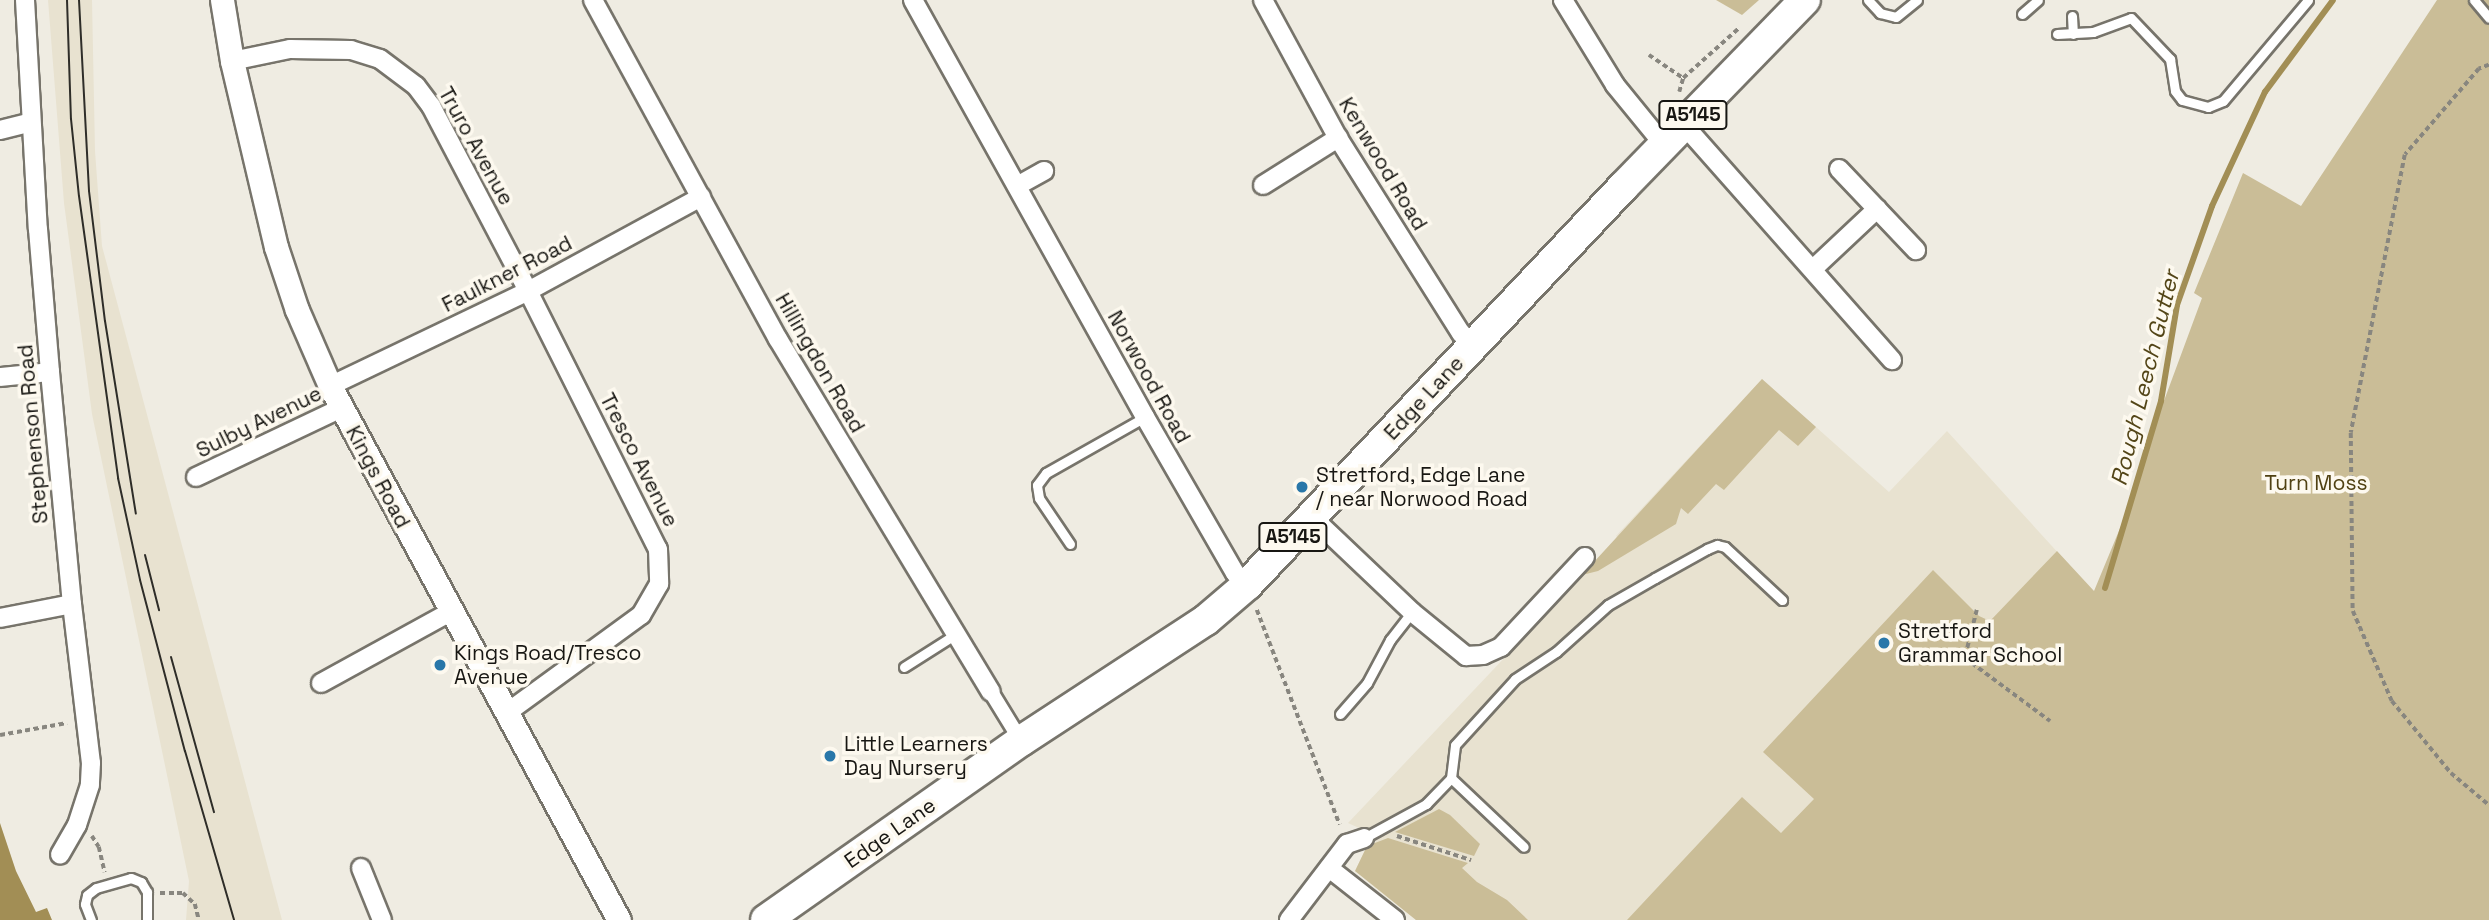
<!DOCTYPE html>
<html>
<head>
<meta charset="utf-8">
<style>
	body { margin:0 }
	#map { position:relative; width:2489px; height:920px; overflow:hidden; background:#efece2; font-family:"Space Grotesk",sans-serif }
	div>[style] { position:absolute }
	.built>* { inset:0; background:#e8e2d0 }
	.green>* { inset:0; background:#cabd97 }
	.water>* { inset:0; background:#a28e55 }
	.stream>* { height:6px; margin:-3px; padding:0 3px; transform-origin:3px; border-radius:3px; background:#a28e55 }
	.path>* { height:3.5px; margin-top:-1.75px; transform-origin:0; background:repeating-linear-gradient(90deg,#88867f 0 5px,transparent 0 8.5px) }
	.roads { filter:drop-shadow(2px 0 #77746b) drop-shadow(-2px 0 #77746b) drop-shadow(0 2px #77746b) drop-shadow(0 -2px #77746b) }
	.service>* { height:9px; margin:-4.5px; padding:0 4.5px; transform-origin:4.5px; border-radius:4.5px; background:#fff }
	.pedestrian>* { height:14px; margin:-7px; padding:0 7px; transform-origin:7px; border-radius:7px; background:#fff }
	.minor>* { height:18px; margin:-9px; padding:0 9px; transform-origin:9px; border-radius:9px; background:#fff }
	.tertiary>* { height:23px; margin:-11.5px; padding:0 11.5px; transform-origin:11.5px; border-radius:11.5px; background:#fff }
	.trunk>* { height:30px; margin:-15px; padding:0 15px; transform-origin:15px; border-radius:15px; background:#fff }
	.tram>* { height:2px; margin:-1px; padding:0 1px; transform-origin:1px; border-radius:1px; background:#2e2d28 }
	.dots>* { width:19px; height:19px; translate:-50% -50%; box-sizing:border-box; border:4px solid #fdf9ef; border-radius:50% }
	span { translate:-50% -50%; white-space:nowrap; text-align:center; line-height:1.15; -webkit-text-stroke:7px #fdf9ef; paint-order:stroke }
	.shield-label span { padding:2px 5px; background:#fdf9ef; border:2px solid; border-radius:5px; -webkit-text-stroke-width:0 }
	.shield-label { font-size:19px; color:#181713; font-weight:700 }
	.street-label { font-size:21px; color:#181713 }
	.poi-label { font-size:21px; color:#181713 }
	.left { translate:0 -50%; text-align:left }
	.park-label { font-size:21px; color:#504113 }
	.water-label { font-size:23px; color:#534517; font-style:italic }
</style>
</head>
<body>
<div id="map">
	<div class="built">
		<i style="clip-path:polygon(48px 0,92px 0,95px 151px,102px 246px,282px 920px,186px 920px,189px 881px,92px 414px,64px 203px)"></i>
		<i style="clip-path:polygon(1762px 379px,1889px 492px,1947px 431px,2093px 591px,2489px 920px,1416px 920px,1355px 871px,1367px 846px,1359px 828px,1348px 823px,1618px 538px,1616px 536px)"></i>
	</div>
	<div class="green">
		<i style="clip-path:polygon(1716px 0,1759px 0,1742px 15px)"></i>
		<i style="clip-path:polygon(2437px 0,2489px 0,2489px 920px,1627px 920px,1742px 797px,1781px 833px,1814px 799px,1763px 752px,1933px 570px,1979px 616px,1990px 621px,2057px 551px,2094px 591px,2128px 509px,2148px 444px,2202px 298px,2194px 293px,2243px 173px,2301px 206px)"></i>
		<i style="clip-path:polygon(1762px 379px,1816px 427px,1798px 446px,1779px 430px,1724px 490px,1716px 484px,1688px 514px,1681px 508px,1676px 524px,1598px 571px,1582px 575px)"></i>
		<i style="clip-path:polygon(1439px 809px,1450px 815px,1480px 844px,1474px 856px,1395px 832px)"></i>
		<i style="clip-path:polygon(1388px 838px,1468px 863px,1462px 868px,1477px 882px,1507px 900px,1528px 920px,1416px 920px,1355px 871px,1367px 846px)"></i>
	</div>
	<div class="water">
		<i style="clip-path:polygon(0 823px,16px 871px,36px 912px,47px 908px,52px 920px,0 920px)"></i>
	</div>
	<div class="stream">
		<i style="left:2105px;top:588px;width:195px;rotate:-73.3deg"></i>
		<i style="left:2161px;top:401px;width:97px;rotate:-80.5deg"></i>
		<i style="left:2177px;top:305px;width:105px;rotate:-70.5deg"></i>
		<i style="left:2212px;top:206px;width:126px;rotate:-65.1deg"></i>
		<i style="left:2265px;top:92px;width:114px;rotate:-53.5deg"></i>
	</div>
	<div class="path">
		<i style="left:1649px;top:55px;width:41px;rotate:34.1deg"></i>
		<i style="left:2489px;top:65px;width:11px;rotate:158deg"></i>
		<i style="left:2479px;top:69px;width:113px;rotate:130.7deg"></i>
		<i style="left:2405px;top:155px;width:283px;rotate:101deg"></i>
		<i style="left:2351px;top:433px;width:178px;rotate:89.4deg"></i>
		<i style="left:2353px;top:611px;width:98px;rotate:66.6deg"></i>
		<i style="left:2392px;top:701px;width:93px;rotate:50.7deg"></i>
		<i style="left:2451px;top:773px;width:50px;rotate:40.1deg"></i>
		<i style="left:1679px;top:92px;width:15px;rotate:-74deg"></i>
		<i style="left:1683px;top:78px;width:75px;rotate:-41.8deg"></i>
		<i style="left:1257px;top:610px;width:230px;rotate:68.9deg"></i>
		<i style="left:1977px;top:610px;width:49px;rotate:104deg"></i>
		<i style="left:1965px;top:658px;width:106px;rotate:36.5deg"></i>
		<i style="left:0;top:735px;width:68px;rotate:-10.2deg"></i>
		<i style="left:92px;top:836px;width:13px;rotate:58deg"></i>
		<i style="left:99px;top:847px;width:26px;rotate:77deg"></i>
		<i style="left:1397px;top:836px;width:78px;rotate:18deg"></i>
		<i style="left:160px;top:893px;width:23px"></i>
		<i style="left:183px;top:893px;width:16px;rotate:43deg"></i>
		<i style="left:195px;top:904px;width:16px;rotate:76deg"></i>
	</div>
	<div class="roads">
		<div class="service">
			<i style="left:1868px;top:0;width:18px;rotate:47deg"></i>
			<i style="left:1880px;top:13px;width:16px;rotate:14deg"></i>
			<i style="left:1896px;top:17px;width:27px;rotate:-39deg"></i>
			<i style="left:2474px;top:0;width:23px;rotate:50deg"></i>
			<i style="left:2022px;top:14px;width:21px;rotate:-41deg"></i>
			<i style="left:2072px;top:16px;width:18px;rotate:87deg"></i>
			<i style="left:2057px;top:34px;width:36px;rotate:-3deg"></i>
			<i style="left:2093px;top:32px;width:40px;rotate:-20.2deg"></i>
			<i style="left:2131px;top:18px;width:57px;rotate:46.4deg"></i>
			<i style="left:2170px;top:59px;width:32px;rotate:81deg"></i>
			<i style="left:2175px;top:91px;width:11px;rotate:52deg"></i>
			<i style="left:2182px;top:100px;width:27px;rotate:15deg"></i>
			<i style="left:2208px;top:107px;width:16px;rotate:-22deg"></i>
			<i style="left:2223px;top:101px;width:132px;rotate:-49.9deg"></i>
			<i style="left:1070px;top:544px;width:55px;rotate:-124deg"></i>
			<i style="left:1039px;top:498px;width:13px;rotate:-99deg"></i>
			<i style="left:1037px;top:485px;width:15px;rotate:-53deg"></i>
			<i style="left:1046px;top:473px;width:114px;rotate:-29.5deg"></i>
			<i style="left:904px;top:667px;width:62px;rotate:-32.4deg"></i>
			<i style="left:1340px;top:714px;width:41px;rotate:-48.9deg"></i>
			<i style="left:1367px;top:683px;width:49px;rotate:-61.9deg"></i>
			<i style="left:1390px;top:640px;width:36px;rotate:-52deg"></i>
			<i style="left:1451px;top:778px;width:100px;rotate:43.4deg"></i>
			<i style="left:1364px;top:838px;width:71px;rotate:-28.7deg"></i>
			<i style="left:1426px;top:804px;width:36px;rotate:-46deg"></i>
			<i style="left:1451px;top:778px;width:33px;rotate:-83deg"></i>
			<i style="left:1455px;top:745px;width:89px;rotate:-47.7deg"></i>
			<i style="left:1515px;top:679px;width:49px;rotate:-33.4deg"></i>
			<i style="left:1556px;top:652px;width:70px;rotate:-42.1deg"></i>
			<i style="left:1608px;top:605px;width:54px;rotate:-29.9deg"></i>
			<i style="left:1655px;top:578px;width:60px;rotate:-29.1deg"></i>
			<i style="left:1707px;top:549px;width:11px;rotate:-22deg"></i>
			<i style="left:1717px;top:545px;width:8px;rotate:14deg"></i>
			<i style="left:1725px;top:547px;width:78px;rotate:42.9deg"></i>
			<i style="left:91px;top:920px;width:17px;rotate:-111deg"></i>
			<i style="left:85px;top:904px;width:9px;rotate:-77deg"></i>
			<i style="left:87px;top:895px;width:11px;rotate:-38deg"></i>
			<i style="left:96px;top:888px;width:36px;rotate:-16deg"></i>
			<i style="left:131px;top:878px;width:11px;rotate:22deg"></i>
			<i style="left:141px;top:882px;width:12px;rotate:59deg"></i>
			<i style="left:147px;top:892px;width:28px;rotate:90deg"></i>
		</div>
		<div class="pedestrian">
			<i style="left:991px;top:692px;width:57px;rotate:58.5deg"></i>
		</div>
		<div class="minor">
			<i style="left:25px;top:0;width:229px;rotate:86.8deg"></i>
			<i style="left:38px;top:229px;width:144px;rotate:85.2deg"></i>
			<i style="left:50px;top:372px;width:233px;rotate:84.6deg"></i>
			<i style="left:72px;top:604px;width:160px;rotate:83.2deg"></i>
			<i style="left:91px;top:763px;width:22px;rotate:93deg"></i>
			<i style="left:90px;top:785px;width:42px;rotate:108deg"></i>
			<i style="left:77px;top:825px;width:34px;rotate:120deg"></i>
			<i style="left:593px;top:0;width:386px;rotate:61.4deg"></i>
			<i style="left:778px;top:339px;width:412px;rotate:58.9deg"></i>
			<i style="left:913px;top:0;width:477px;rotate:60.9deg"></i>
			<i style="left:1145px;top:417px;width:180px;rotate:60deg"></i>
			<i style="left:1235px;top:573px;width:17px;rotate:45deg"></i>
			<i style="left:1263px;top:0;width:157px;rotate:61.5deg"></i>
			<i style="left:1338px;top:138px;width:231px;rotate:57.8deg"></i>
			<i style="left:1461px;top:333px;width:18px;rotate:47deg"></i>
			<i style="left:1563px;top:0;width:100px;rotate:58.5deg"></i>
			<i style="left:1615px;top:85px;width:77px;rotate:50.8deg"></i>
			<i style="left:232px;top:61px;width:59px;rotate:-11.7deg"></i>
			<i style="left:290px;top:49px;width:61px;rotate:0.9deg"></i>
			<i style="left:351px;top:50px;width:30px;rotate:17deg"></i>
			<i style="left:380px;top:59px;width:45px;rotate:36.9deg"></i>
			<i style="left:416px;top:86px;width:25px;rotate:53deg"></i>
			<i style="left:431px;top:106px;width:209px;rotate:62.3deg"></i>
			<i style="left:528px;top:291px;width:289px;rotate:63.3deg"></i>
			<i style="left:658px;top:549px;width:35px;rotate:88deg"></i>
			<i style="left:659px;top:584px;width:36px;rotate:120deg"></i>
			<i style="left:641px;top:615px;width:168px;rotate:143.9deg"></i>
			<i style="left:1684px;top:125px;width:314px;rotate:48.5deg"></i>
			<i style="left:0;top:130px;width:32px;rotate:-14deg"></i>
			<i style="left:1839px;top:169px;width:112px;rotate:46.5deg"></i>
			<i style="left:1263px;top:185px;width:89px;rotate:-32.1deg"></i>
			<i style="left:1017px;top:186px;width:31px;rotate:-29deg"></i>
			<i style="left:1813px;top:269px;width:88px;rotate:-43.2deg"></i>
			<i style="left:0;top:377px;width:50px;rotate:-5.7deg"></i>
			<i style="left:330px;top:386px;width:220px;rotate:-25.6deg"></i>
			<i style="left:528px;top:291px;width:197px;rotate:-28.5deg"></i>
			<i style="left:196px;top:477px;width:161px;rotate:-25.4deg"></i>
			<i style="left:1312px;top:517px;width:138px;rotate:43.5deg"></i>
			<i style="left:1412px;top:612px;width:70px;rotate:39.2deg"></i>
			<i style="left:1466px;top:656px;width:17px;rotate:-3deg"></i>
			<i style="left:1483px;top:655px;width:20px;rotate:-24deg"></i>
			<i style="left:1501px;top:647px;width:123px;rotate:-47deg"></i>
			<i style="left:0;top:618px;width:73px;rotate:-11deg"></i>
			<i style="left:321px;top:683px;width:147px;rotate:-28.8deg"></i>
			<i style="left:361px;top:868px;width:56px;rotate:68deg"></i>
			<i style="left:1329px;top:868px;width:84px;rotate:38.2deg"></i>
			<i style="left:1289px;top:920px;width:96px;rotate:-52.7deg"></i>
			<i style="left:1347px;top:844px;width:18px;rotate:-19deg"></i>
		</div>
		<div class="tertiary">
			<i style="left:222px;top:0;width:62px;rotate:80.7deg"></i>
			<i style="left:232px;top:61px;width:191px;rotate:76.7deg"></i>
			<i style="left:276px;top:247px;width:66px;rotate:71.6deg"></i>
			<i style="left:297px;top:310px;width:83px;rotate:66.5deg"></i>
			<i style="left:330px;top:386px;width:607px;rotate:61.58deg"></i>
		</div>
		<div class="trunk">
			<i style="left:766px;top:920px;width:312px;rotate:-35.1deg"></i>
			<i style="left:1021px;top:741px;width:221px;rotate:-33.2deg"></i>
			<i style="left:1206px;top:620px;width:54px;rotate:-40.5deg"></i>
			<i style="left:1247px;top:585px;width:548px;rotate:-46.63deg"></i>
			<i style="left:1623px;top:187px;width:261px;rotate:-45.8deg"></i>
		</div>
	</div>
	<div class="tram">
		<i style="left:67px;top:0;width:119px;rotate:88.1deg"></i>
		<i style="left:71px;top:119px;width:77px;rotate:84.1deg"></i>
		<i style="left:79px;top:196px;width:285px;rotate:82.1deg"></i>
		<i style="left:118px;top:478px;width:104px;rotate:77.8deg"></i>
		<i style="left:140px;top:580px;width:177px;rotate:75.3deg"></i>
		<i style="left:185px;top:751px;width:176px;rotate:73.8deg"></i>
		<i style="left:79px;top:0;width:191px;rotate:87deg"></i>
		<i style="left:89px;top:191px;width:131px;rotate:83deg"></i>
		<i style="left:105px;top:321px;width:195px;rotate:80.9deg"></i>
		<i style="left:145px;top:555px;width:57px;rotate:75.7deg"></i>
		<i style="left:171px;top:657px;width:161px;rotate:74.5deg"></i>
	</div>
	<div class="dots">
		<i style="left:1302px;top:487px;background:#2977a9"></i>
		<i style="left:1884px;top:643px;background:#2977a9"></i>
		<i style="left:440px;top:665px;background:#2977a9"></i>
		<i style="left:830px;top:756px;background:#2977a9"></i>
	</div>
	<div class="shield-label">
		<span style="left:1693px;top:115px">A5145</span>
		<span style="left:1293px;top:537px">A5145</span>
	</div>
	<div class="street-label">
		<span style="left:476px;top:146px;rotate:61deg">Truro Avenue</span>
		<span style="left:1383px;top:164px;rotate:59deg">Kenwood Road</span>
		<span style="left:507px;top:274px;rotate:-27deg">Faulkner Road</span>
		<span style="left:820px;top:363px;rotate:60deg">Hillingdon Road</span>
		<span style="left:1149px;top:377px;rotate:61deg">Norwood Road</span>
		<span style="left:1424px;top:398px;rotate:-47deg">Edge Lane</span>
		<span style="left:259px;top:422px;rotate:-26deg">Sulby Avenue</span>
		<span style="left:33px;top:434px;rotate:-95deg">Stephenson Road</span>
		<span style="left:639px;top:460px;rotate:63deg">Tresco Avenue</span>
		<span style="left:378px;top:477px;rotate:62deg">Kings Road</span>
		<span style="left:890px;top:833px;rotate:-35deg">Edge Lane</span>
	</div>
	<div class="poi-label">
		<span class="left" style="left:1316px;top:487px">Stretford, Edge Lane<br>/ near Norwood Road</span>
		<span class="left" style="left:1898px;top:643px">Stretford<br>Grammar School</span>
		<span class="left" style="left:454px;top:665px">Kings Road/Tresco<br>Avenue</span>
		<span class="left" style="left:844px;top:756px">Little Learners<br>Day Nursery</span>
	</div>
	<div class="park-label">
		<span style="left:2316px;top:483px">Turn Moss</span>
	</div>
	<div class="water-label">
		<span style="left:2145px;top:378px;rotate:-76deg">Rough Leech Gutter</span>
	</div>
</div>
</body>
</html>
